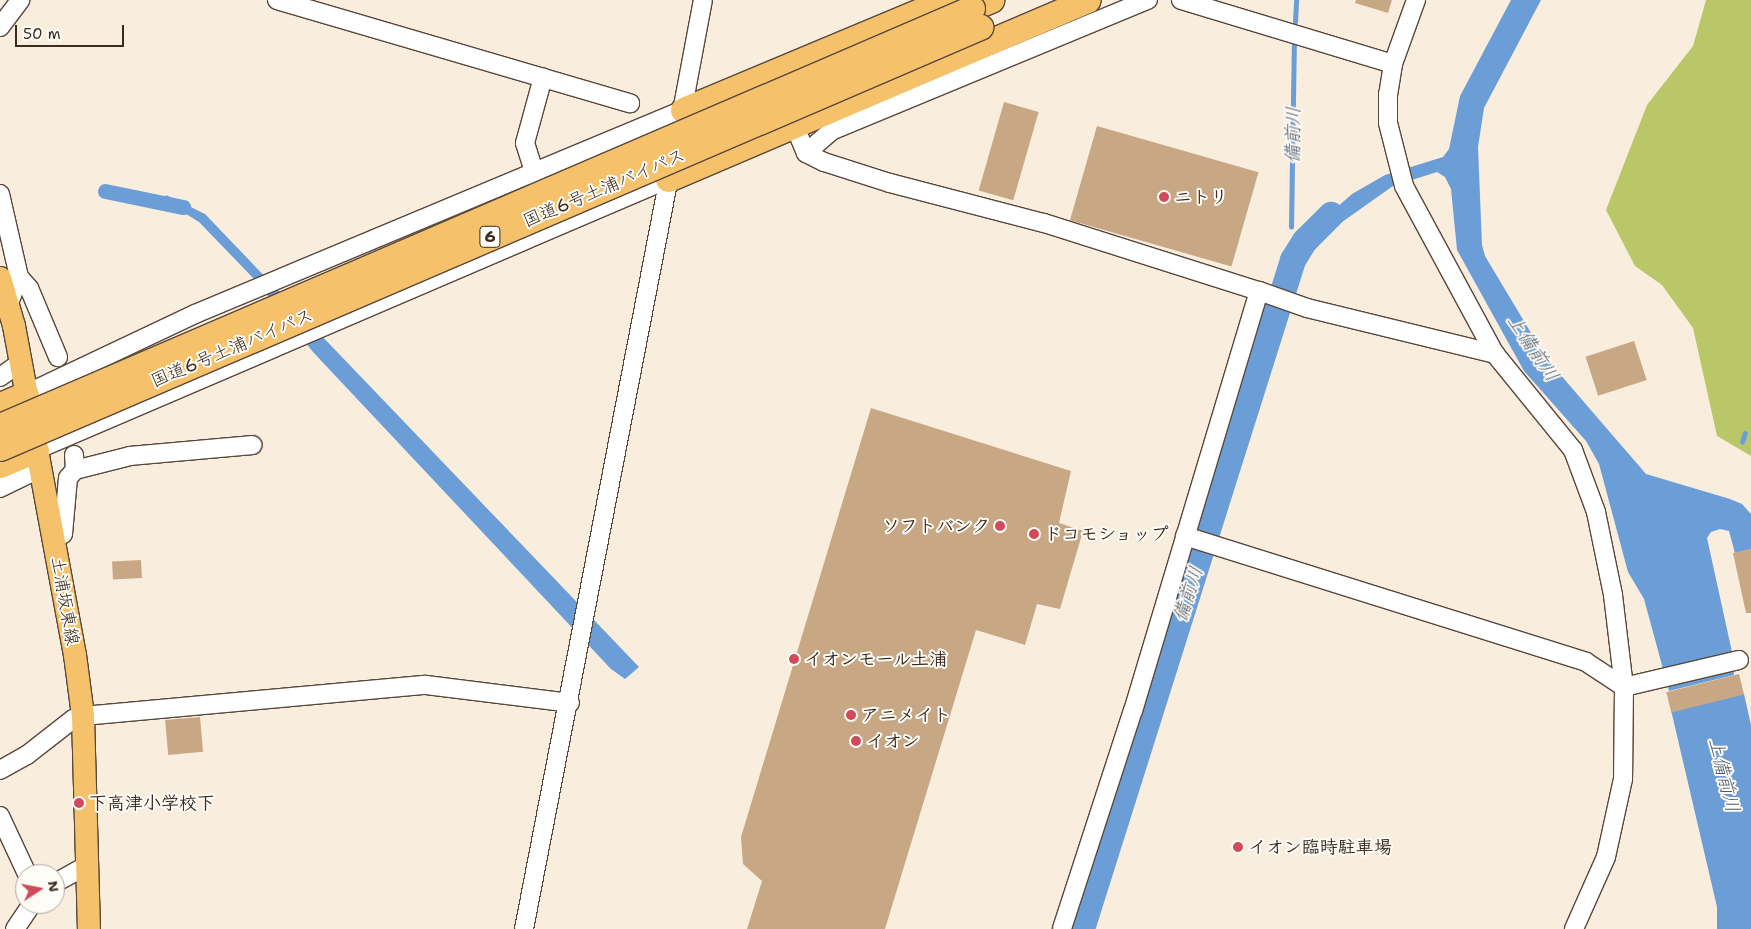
<!DOCTYPE html>
<html>
<head>
<meta charset="utf-8">
<style>
	body { margin:0 }
	#map { position:relative; width:1751px; height:929px; overflow:hidden; background:#f9edde; font-family:"Shantell Sans","Klee One",sans-serif }
	div>[style] { position:absolute }
	.green>* { inset:0; background:#bac769 }
	.water>* { inset:0; background:#6b9ed6 }
	.stream>* { height:4.5px; margin:-2.25px; padding:0 2.25px; transform-origin:2.25px; border-radius:2.25px; background:#6b9ed6 }
	.canal>* { height:15px; margin:-7.5px; padding:0 7.5px; transform-origin:7.5px; border-radius:7.5px; background:#6b9ed6 }
	.river>* { height:26px; margin:-13px; padding:0 13px; transform-origin:13px; border-radius:13px; background:#6b9ed6 }
	.building>* { inset:0; background:#c8a884; transform-origin:0 0 }
	.roads { filter:drop-shadow(1px 0 #58473b) drop-shadow(-1px 0 #58473b) drop-shadow(0 1px #58473b) drop-shadow(0 -1px #58473b) }
	.minor>* { height:18px; margin:-9px; padding:0 9px; transform-origin:9px; border-radius:9px; background:#fff }
	.major>* { height:22px; margin:-11px; padding:0 11px; transform-origin:11px; border-radius:11px; background:#f5c16b }
	.highway>* { height:25px; margin:-12.5px; padding:0 12.5px; transform-origin:12.5px; border-radius:12.5px; background:#f5c16b }
	.bridges { filter:drop-shadow(1px 0 #58473b) drop-shadow(-1px 0 #58473b) drop-shadow(0 1px #58473b) drop-shadow(0 -1px #58473b) }
	.highway-bridge>* { height:25px; margin:-12.5px; padding:0 12.5px; transform-origin:12.5px; border-radius:12.5px; background:#f5c16b }
	.dots>* { width:14px; height:14px; translate:-50% -50%; box-sizing:border-box; border:2px solid #fdfcf7; border-radius:50% }
	span { translate:-50% -50%; white-space:nowrap; text-align:center; line-height:1.15; -webkit-text-stroke:4px #fdfcf7; paint-order:stroke }
	.shield-label span { padding:1px 4px; background:#fdfcf7; border:1px solid; border-radius:4px; -webkit-text-stroke-width:0 }
	.shield-label { font-size:16px; color:#3b2a1e; font-weight:700 }
	.street-label { font-size:18px; color:#3b2a1e }
	.poi-label { font-size:18px; color:#3b2a1e; font-weight:700 }
	.left { translate:0 -50%; text-align:left }
	.right { translate:-100% -50%; text-align:right }
	.water-label { font-size:19px; color:#4e5868; font-style:italic }
	.north { position:absolute; left:15px; top:864px; width:50px; height:50px; box-sizing:border-box; background:#fdfcf7; border:1px solid #afa8a0; border-radius:50%; rotate:79deg; font-size:14px; font-weight:700; line-height:20px; text-align:center; color:#3b2a1e }
	.north::after { content:''; display:block; margin:auto; width:18px; height:22px; background:#d1495b; clip-path:polygon(50% 0,100% 100%,50% 72%,0 100%) }
	.scale { position:absolute; left:15px; top:25px; width:109px; height:22px; box-sizing:border-box; border:2px solid #3b2a1e; border-top:0; padding-left:6px; font-size:15px; line-height:18px; white-space:nowrap; color:#3b2a1e; -webkit-text-stroke:4px #fdfcf7; paint-order:stroke }
</style>
</head>
<body>
<div id="map">
	<div class="green">
		<i style="clip-path:polygon(1706px 0,1751px 0,1751px 456px,1717px 436px,1693px 328px,1662px 285px,1635px 266px,1606px 210px,1647px 105px,1693px 46px)"></i>
	</div>
	<div class="water">
		<i style="clip-path:polygon(1511px 0,1541px 0,1484px 108px,1478px 147px,1482px 245px,1485px 256px,1546px 358px,1646px 474px,1730px 499px,1742px 504px,1751px 514px,1751px 549px,1735px 553px,1729px 531px,1720px 529px,1711px 532px,1707px 538px,1732px 652px,1734px 675px,1669px 691px,1644px 599px,1628px 572px,1599px 464px,1586px 441px,1524px 371px,1457px 250px,1451px 189px,1445px 177px,1437px 172px,1393px 186px,1311px 244px,1304px 236px,1352px 194px,1385px 175px,1443px 157px,1449px 149px,1460px 96px)"></i>
		<i style="clip-path:polygon(166px 195px,205px 214px,639px 667px,625px 679px,611px 669px,313px 352px,255px 280px,199px 222px,183px 212px,163px 205px)"></i>
		<i style="clip-path:polygon(1744px 694px,1751px 725px,1751px 929px,1717px 929px,1717px 907px,1671px 710px)"></i>
	</div>
	<div class="stream">
		<i style="left:1295px;top:22px;width:22px;rotate:-87deg"></i>
		<i style="left:1291px;top:227px;width:184px;rotate:-89.1deg"></i>
		<i style="left:1742px;top:442px;width:9px;rotate:-72deg"></i>
	</div>
	<div class="canal">
		<i style="left:105px;top:191px;width:80px;rotate:11.6deg"></i>
	</div>
	<div class="river">
		<i style="left:1082px;top:929px;width:701px;rotate:-72.49deg"></i>
		<i style="left:1293px;top:260px;width:22px;rotate:-58deg"></i>
		<i style="left:1305px;top:241px;width:37px;rotate:-45deg"></i>
	</div>
	<div class="building">
		<i style="clip-path:polygon(1356px 0,1392px 0,1388px 13px,1355px 3px)"></i>
		<i style="left:1004px;top:102px;width:36px;height:92px;rotate:16deg"></i>
		<i style="left:1097px;top:126px;width:168px;height:98px;rotate:16deg"></i>
		<i style="left:1634px;top:341px;width:41px;height:51px;rotate:72deg"></i>
		<i style="clip-path:polygon(871px 408px,1071px 471px,1059px 523px,1083px 531px,1060px 609px,1037px 604px,1025px 645px,976px 630px,885px 929px,747px 929px,762px 881px,743px 864px,741px 837px)"></i>
		<i style="clip-path:polygon(1751px 549px,1751px 613px,1746px 613px,1733px 553px)"></i>
		<i style="left:141px;top:560px;width:18px;height:29px;rotate:87deg"></i>
		<i style="left:1739px;top:674px;width:21px;height:75px;rotate:76deg"></i>
		<i style="left:200px;top:717px;width:35px;height:35px;rotate:85deg"></i>
	</div>
	<div class="roads">
		<div class="minor">
			<i style="left:277px;top:0;width:368px;rotate:16.3deg"></i>
			<i style="left:1181px;top:0;width:221px;rotate:16.8deg"></i>
			<i style="left:1416px;top:0;width:68px;rotate:109.8deg"></i>
			<i style="left:1393px;top:64px;width:30px;rotate:99deg"></i>
			<i style="left:1388px;top:94px;width:29px;rotate:90deg"></i>
			<i style="left:1388px;top:123px;width:65px;rotate:75.7deg"></i>
			<i style="left:1404px;top:186px;width:191px;rotate:61.6deg"></i>
			<i style="left:1495px;top:354px;width:124px;rotate:50.9deg"></i>
			<i style="left:1573px;top:450px;width:66px;rotate:69.6deg"></i>
			<i style="left:1596px;top:512px;width:85px;rotate:78.4deg"></i>
			<i style="left:1613px;top:595px;width:93px;rotate:83.2deg"></i>
			<i style="left:1624px;top:687px;width:92px;rotate:90.6deg"></i>
			<i style="left:1623px;top:779px;width:80px;rotate:102.3deg"></i>
			<i style="left:1606px;top:857px;width:79px;rotate:114deg"></i>
			<i style="left:0;top:27px;width:34px;rotate:-53deg"></i>
			<i style="left:790px;top:115px;width:41px;rotate:67.2deg"></i>
			<i style="left:806px;top:153px;width:20px;rotate:27deg"></i>
			<i style="left:824px;top:162px;width:69px;rotate:17.7deg"></i>
			<i style="left:890px;top:183px;width:159px;rotate:14.6deg"></i>
			<i style="left:1044px;top:223px;width:225px;rotate:17.6deg"></i>
			<i style="left:1259px;top:291px;width:438px;rotate:106.7deg"></i>
			<i style="left:1133px;top:710px;width:230px;rotate:108deg"></i>
			<i style="left:681px;top:117px;width:119px;rotate:-79.4deg"></i>
			<i style="left:806px;top:153px;width:33px;rotate:-41deg"></i>
			<i style="left:831px;top:131px;width:343px;rotate:-22.5deg"></i>
			<i style="left:538px;top:184px;width:43px;rotate:-107.6deg"></i>
			<i style="left:525px;top:143px;width:68px;rotate:-74.7deg"></i>
			<i style="left:0;top:194px;width:85px;rotate:77.1deg"></i>
			<i style="left:19px;top:277px;width:28px;rotate:111deg"></i>
			<i style="left:19px;top:277px;width:15px;rotate:48deg"></i>
			<i style="left:29px;top:288px;width:75px;rotate:67.2deg"></i>
			<i style="left:1259px;top:291px;width:51px;rotate:19.5deg"></i>
			<i style="left:1307px;top:308px;width:194px;rotate:13.7deg"></i>
			<i style="left:0;top:377px;width:24px;rotate:-35deg"></i>
			<i style="left:26px;top:394px;width:187px;rotate:-25.3deg"></i>
			<i style="left:195px;top:314px;width:529px;rotate:-22.69deg"></i>
			<i style="left:36px;top:450px;width:688px;rotate:-23.21deg"></i>
			<i style="left:74px;top:455px;width:15px;rotate:86deg"></i>
			<i style="left:0;top:488px;width:43px;rotate:-26deg"></i>
			<i style="left:1185px;top:536px;width:420px;rotate:17.4deg"></i>
			<i style="left:1586px;top:662px;width:45px;rotate:33.3deg"></i>
			<i style="left:1624px;top:687px;width:118px;rotate:-13.2deg"></i>
			<i style="left:53px;top:539px;width:11px;rotate:-27deg"></i>
			<i style="left:63px;top:534px;width:56px;rotate:-84.9deg"></i>
			<i style="left:68px;top:478px;width:11px;rotate:-49deg"></i>
			<i style="left:75px;top:470px;width:57px;rotate:-14.3deg"></i>
			<i style="left:130px;top:456px;width:123px;rotate:-5.1deg"></i>
			<i style="left:0;top:770px;width:31px;rotate:-29deg"></i>
			<i style="left:27px;top:755px;width:58px;rotate:-38deg"></i>
			<i style="left:73px;top:719px;width:10px;rotate:-17deg"></i>
			<i style="left:83px;top:716px;width:344px;rotate:-5.2deg"></i>
			<i style="left:426px;top:685px;width:145px;rotate:7.1deg"></i>
			<i style="left:0;top:816px;width:64px;rotate:65deg"></i>
			<i style="left:55px;top:883px;width:38px;rotate:-29deg"></i>
			<i style="left:15px;top:929px;width:30px;rotate:-56deg"></i>
			<i style="left:524px;top:929px;width:776px;rotate:-79.08deg"></i>
		</div>
		<div class="major">
			<i style="left:0;top:278px;width:50px;rotate:73.7deg"></i>
			<i style="left:14px;top:326px;width:335px;rotate:79.5deg"></i>
			<i style="left:75px;top:655px;width:62px;rotate:82.5deg"></i>
			<i style="left:83px;top:716px;width:213px;rotate:88.4deg"></i>
		</div>
		<div class="highway">
			<i style="left:972px;top:8px;width:21px;rotate:-23deg"></i>
			<i style="left:683px;top:110px;width:285px;rotate:-22.7deg"></i>
			<i style="left:668px;top:179px;width:456px;rotate:-23.1deg"></i>
			<i style="left:0;top:405px;width:28px;rotate:-23deg"></i>
			<i style="left:0;top:465px;width:39px;rotate:-23deg"></i>
		</div>
	</div>
	<div class="bridges">
		<div class="highway-bridge">
			<i style="left:0;top:426px;width:1058px;rotate:-23.27deg"></i>
			<i style="left:0;top:448px;width:1067px;rotate:-23.25deg"></i>
		</div>
	</div>
	<div class="dots">
		<i style="left:1164px;top:197px;background:#d1495b"></i>
		<i style="left:1000px;top:526px;background:#d1495b"></i>
		<i style="left:1034px;top:534px;background:#d1495b"></i>
		<i style="left:794px;top:659px;background:#d1495b"></i>
		<i style="left:851px;top:715px;background:#d1495b"></i>
		<i style="left:856px;top:741px;background:#d1495b"></i>
		<i style="left:79px;top:803px;background:#d1495b"></i>
		<i style="left:1238px;top:847px;background:#d1495b"></i>
	</div>
	<div class="shield-label">
		<span style="left:490px;top:237px">6</span>
	</div>
	<div class="street-label">
		<span style="left:604px;top:188px;rotate:-23deg">国道6号土浦バイパス</span>
		<span style="left:232px;top:348px;rotate:-23deg">国道6号土浦バイパス</span>
		<span style="left:65px;top:601px;rotate:80deg">土浦坂東線</span>
	</div>
	<div class="poi-label">
		<span class="left" style="left:1174px;top:197px">ニトリ</span>
		<span class="right" style="left:990px;top:526px">ソフトバンク</span>
		<span class="left" style="left:1044px;top:534px">ドコモショップ</span>
		<span class="left" style="left:804px;top:659px">イオンモール土浦</span>
		<span class="left" style="left:861px;top:715px">アニメイト</span>
		<span class="left" style="left:866px;top:741px">イオン</span>
		<span class="left" style="left:89px;top:803px">下高津小学校下</span>
		<span class="left" style="left:1248px;top:847px">イオン臨時駐車場</span>
	</div>
	<div class="water-label">
		<span style="left:1293px;top:135px;rotate:-89deg">備前川</span>
		<span style="left:1533px;top:348px;rotate:56deg">上備前川</span>
		<span style="left:1188px;top:594px;rotate:-72deg">備前川</span>
		<span style="left:1724px;top:775px;rotate:76deg">上備前川</span>
	</div>
	<div class="north">N</div>
	<div class="scale">50 m</div>
</div>
</body>
</html>
